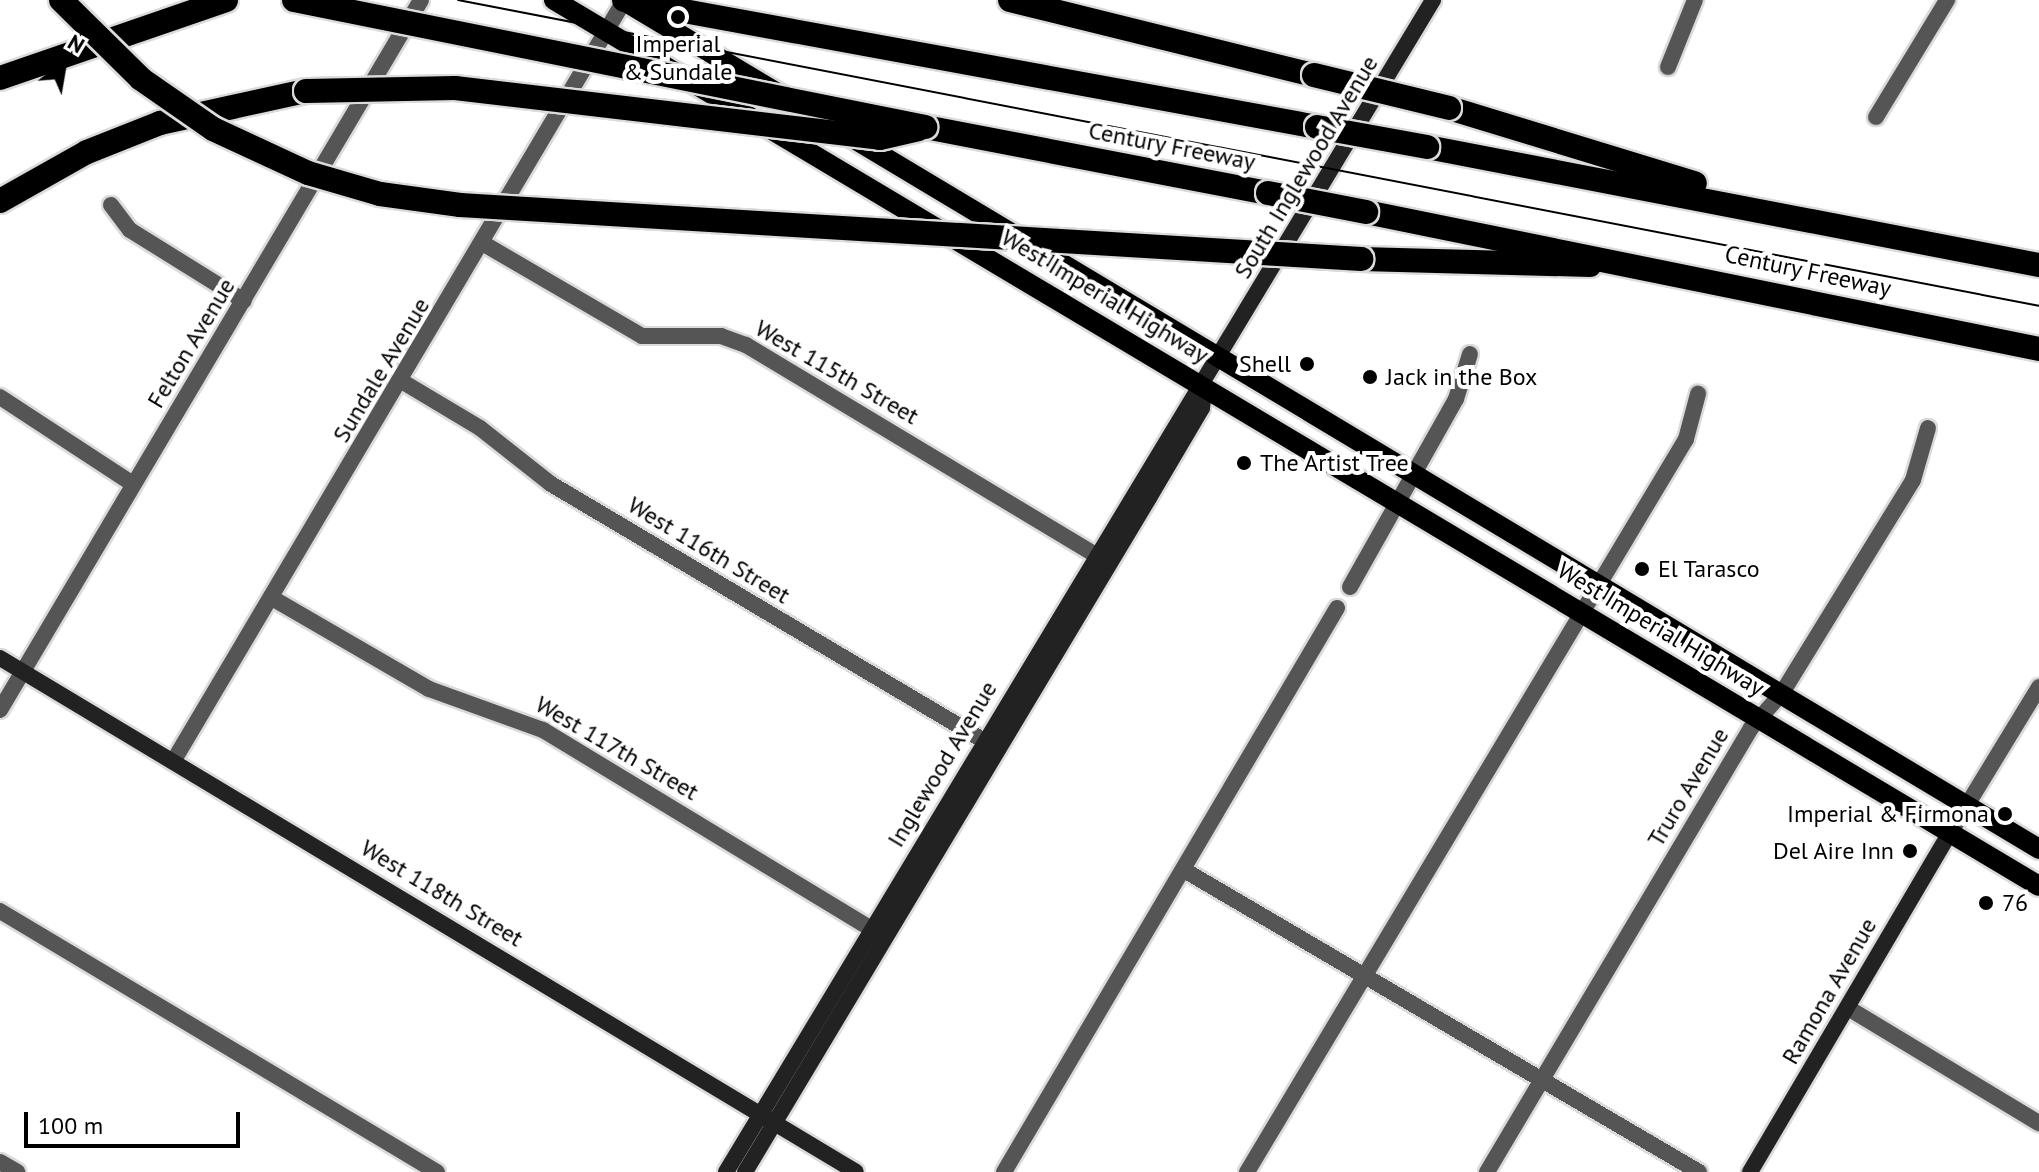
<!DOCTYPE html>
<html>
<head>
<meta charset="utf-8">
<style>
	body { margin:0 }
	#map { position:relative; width:2039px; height:1172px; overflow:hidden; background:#fff; font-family:"PT Sans",sans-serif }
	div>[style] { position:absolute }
	.roads { filter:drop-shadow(2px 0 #dbdbdb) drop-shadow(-2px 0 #dbdbdb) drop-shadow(0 2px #dbdbdb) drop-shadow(0 -2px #dbdbdb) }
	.street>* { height:16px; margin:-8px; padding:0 8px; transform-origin:8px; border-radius:8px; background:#555 }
	.secondary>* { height:16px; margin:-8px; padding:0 8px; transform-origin:8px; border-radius:8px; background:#222 }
	.primary>* { height:20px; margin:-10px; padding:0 10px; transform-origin:10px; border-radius:10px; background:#000 }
	.highway>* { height:24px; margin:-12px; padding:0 12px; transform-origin:12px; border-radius:12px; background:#000 }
	.tram>* { height:2px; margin:-1px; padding:0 1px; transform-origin:1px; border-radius:1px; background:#000 }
	.bridges { filter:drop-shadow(2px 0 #dbdbdb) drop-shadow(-2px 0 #dbdbdb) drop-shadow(0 2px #dbdbdb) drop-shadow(0 -2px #dbdbdb) }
	.highway-bridge>* { height:24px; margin:-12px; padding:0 12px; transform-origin:12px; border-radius:12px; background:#000 }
	.dots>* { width:22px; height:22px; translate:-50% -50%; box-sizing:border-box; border:4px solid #fff; border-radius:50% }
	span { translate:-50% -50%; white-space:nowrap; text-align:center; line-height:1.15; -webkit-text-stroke:8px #fff; paint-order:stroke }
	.poi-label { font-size:24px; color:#000 }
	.right { translate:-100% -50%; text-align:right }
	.left { translate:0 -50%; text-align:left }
	.street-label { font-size:24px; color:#000 }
	.north { position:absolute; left:24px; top:24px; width:80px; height:80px; -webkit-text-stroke:6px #fff; paint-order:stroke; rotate:31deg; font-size:22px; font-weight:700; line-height:32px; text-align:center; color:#000 }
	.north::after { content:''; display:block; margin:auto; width:28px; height:36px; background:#000; clip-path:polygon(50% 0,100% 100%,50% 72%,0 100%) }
	.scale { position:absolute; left:24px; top:1112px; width:216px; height:36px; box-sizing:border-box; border:4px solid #000; border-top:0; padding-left:10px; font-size:24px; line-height:28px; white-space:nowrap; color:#000; -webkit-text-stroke:6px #fff; paint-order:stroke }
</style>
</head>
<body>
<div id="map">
	<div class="roads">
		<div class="street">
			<i style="left:1668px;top:67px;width:72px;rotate:-68.1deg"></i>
			<i style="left:1876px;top:117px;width:137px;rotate:-58.7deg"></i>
			<i style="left:111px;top:205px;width:31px;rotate:53deg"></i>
			<i style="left:130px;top:230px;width:134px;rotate:31.9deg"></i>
			<i style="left:484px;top:244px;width:183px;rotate:30.2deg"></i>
			<i style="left:642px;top:336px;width:79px"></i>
			<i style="left:721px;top:336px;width:27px;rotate:20deg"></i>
			<i style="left:746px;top:345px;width:423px;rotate:31deg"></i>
			<i style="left:403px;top:382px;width:90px;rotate:30.9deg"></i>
			<i style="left:480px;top:428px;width:90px;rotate:38.3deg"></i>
			<i style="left:551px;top:484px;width:520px;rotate:30.66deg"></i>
			<i style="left:0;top:397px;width:159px;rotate:33.2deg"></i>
			<i style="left:1350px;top:587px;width:216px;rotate:-60.6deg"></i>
			<i style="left:1456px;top:399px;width:47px;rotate:-72.7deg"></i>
			<i style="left:272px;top:598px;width:181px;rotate:30.1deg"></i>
			<i style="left:429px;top:689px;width:121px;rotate:19.8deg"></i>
			<i style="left:543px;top:730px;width:396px;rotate:31.2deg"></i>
			<i style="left:0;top:710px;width:825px;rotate:-59.33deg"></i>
			<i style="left:174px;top:760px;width:882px;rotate:-59.34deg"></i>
			<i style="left:1950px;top:833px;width:171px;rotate:-58.6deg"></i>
			<i style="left:1184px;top:870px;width:597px;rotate:30.39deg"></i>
			<i style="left:0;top:911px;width:509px;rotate:30.85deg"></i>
			<i style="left:1848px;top:1008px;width:223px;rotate:31.1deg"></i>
			<i style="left:0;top:1162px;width:20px;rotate:30deg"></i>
			<i style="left:1004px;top:1172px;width:655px;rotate:-59.44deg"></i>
			<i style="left:1247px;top:1172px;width:854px;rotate:-59.08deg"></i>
			<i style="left:1686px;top:439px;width:47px;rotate:-75.1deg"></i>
			<i style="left:1487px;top:1172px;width:517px;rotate:-59.26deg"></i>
			<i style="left:1751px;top:728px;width:47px;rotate:-48.5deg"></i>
			<i style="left:1782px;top:693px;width:250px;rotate:-58.4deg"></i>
			<i style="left:1913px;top:480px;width:54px;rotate:-73.9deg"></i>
		</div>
		<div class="secondary">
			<i style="left:0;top:658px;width:998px;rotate:30.98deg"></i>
			<i style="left:726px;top:1172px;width:1369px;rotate:-58.9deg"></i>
			<i style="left:745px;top:1172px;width:786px;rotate:-59.06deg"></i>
			<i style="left:1149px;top:498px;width:104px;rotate:-59.5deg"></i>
			<i style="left:1202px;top:408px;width:23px;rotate:-83deg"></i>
			<i style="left:1750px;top:1172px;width:394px;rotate:-59.5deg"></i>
		</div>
		<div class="primary">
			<i style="left:554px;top:0;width:1729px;rotate:30.82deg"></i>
			<i style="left:629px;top:4px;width:1644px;rotate:30.93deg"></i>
		</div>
		<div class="highway">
			<i style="left:624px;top:0;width:705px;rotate:10.38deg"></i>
			<i style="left:1010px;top:0;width:313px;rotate:13.9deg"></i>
			<i style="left:0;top:78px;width:239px;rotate:-19deg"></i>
			<i style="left:1449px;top:108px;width:257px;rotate:17deg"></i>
			<i style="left:925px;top:127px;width:349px;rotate:10.9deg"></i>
			<i style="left:1427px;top:147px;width:623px;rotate:10.91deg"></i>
			<i style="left:0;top:201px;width:100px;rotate:-29.4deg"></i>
			<i style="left:87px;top:152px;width:79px;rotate:-21.7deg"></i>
			<i style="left:160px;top:123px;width:149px;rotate:-12.4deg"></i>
			<i style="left:1366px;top:212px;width:687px;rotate:11.51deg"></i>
			<i style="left:1361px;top:259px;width:229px;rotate:1.5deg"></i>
		</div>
	</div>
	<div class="tram">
		<i style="left:458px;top:0;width:1610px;rotate:10.95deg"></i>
	</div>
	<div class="bridges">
		<div class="highway-bridge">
			<i style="left:61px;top:0;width:112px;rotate:44.6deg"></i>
			<i style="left:141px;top:79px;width:88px;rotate:34.8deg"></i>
			<i style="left:213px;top:129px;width:105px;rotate:24.9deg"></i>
			<i style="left:308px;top:173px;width:75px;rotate:16.3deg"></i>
			<i style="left:380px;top:194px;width:81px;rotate:7.8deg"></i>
			<i style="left:460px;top:205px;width:903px;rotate:3.43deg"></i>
			<i style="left:294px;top:0;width:644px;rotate:11.38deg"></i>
			<i style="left:1314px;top:75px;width:139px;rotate:13.7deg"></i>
			<i style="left:306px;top:91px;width:149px;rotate:-1.2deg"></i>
			<i style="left:455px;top:88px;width:428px;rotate:6.7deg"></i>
			<i style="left:880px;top:138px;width:40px;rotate:-13deg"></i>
			<i style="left:1317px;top:127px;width:112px;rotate:10.3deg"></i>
			<i style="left:1268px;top:193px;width:100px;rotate:11deg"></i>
		</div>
	</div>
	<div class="dots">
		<i style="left:678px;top:17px;background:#000"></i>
		<i style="left:1307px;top:364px;background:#000"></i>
		<i style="left:1370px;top:377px;background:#000"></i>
		<i style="left:1244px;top:463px;background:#000"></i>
		<i style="left:1642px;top:569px;background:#000"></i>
		<i style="left:2005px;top:814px;background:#000"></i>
		<i style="left:1910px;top:851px;background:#000"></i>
		<i style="left:1986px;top:903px;background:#000"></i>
	</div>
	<div class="poi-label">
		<span style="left:678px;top:58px">Imperial<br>&amp; Sundale</span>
		<span class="right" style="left:1291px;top:364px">Shell</span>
		<span class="left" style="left:1386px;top:377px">Jack in the Box</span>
		<span class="left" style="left:1260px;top:463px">The Artist Tree</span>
		<span class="left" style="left:1658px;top:569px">El Tarasco</span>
		<span class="right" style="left:1989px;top:814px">Imperial &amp; Firmona</span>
		<span class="right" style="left:1894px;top:851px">Del Aire Inn</span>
		<span class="left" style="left:2002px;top:903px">76</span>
	</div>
	<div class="street-label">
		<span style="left:1172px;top:146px;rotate:11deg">Century Freeway</span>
		<span style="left:1306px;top:167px;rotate:-59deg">South Inglewood Avenue</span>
		<span style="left:1808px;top:271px;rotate:12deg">Century Freeway</span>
		<span style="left:1105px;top:296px;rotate:31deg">West Imperial Highway</span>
		<span style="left:191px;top:343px;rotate:-59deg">Felton Avenue</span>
		<span style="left:381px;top:370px;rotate:-59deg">Sundale Avenue</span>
		<span style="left:837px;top:372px;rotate:30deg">West 115th Street</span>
		<span style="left:709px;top:550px;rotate:31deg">West 116th Street</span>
		<span style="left:1661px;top:629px;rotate:31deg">West Imperial Highway</span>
		<span style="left:617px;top:748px;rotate:30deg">West 117th Street</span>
		<span style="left:942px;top:764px;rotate:-59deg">Inglewood Avenue</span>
		<span style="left:1688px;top:787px;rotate:-59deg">Truro Avenue</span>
		<span style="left:442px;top:893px;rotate:31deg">West 118th Street</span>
		<span style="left:1829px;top:991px;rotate:-60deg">Ramona Avenue</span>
	</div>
	<div class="north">N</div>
	<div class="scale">100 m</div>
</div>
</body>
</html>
